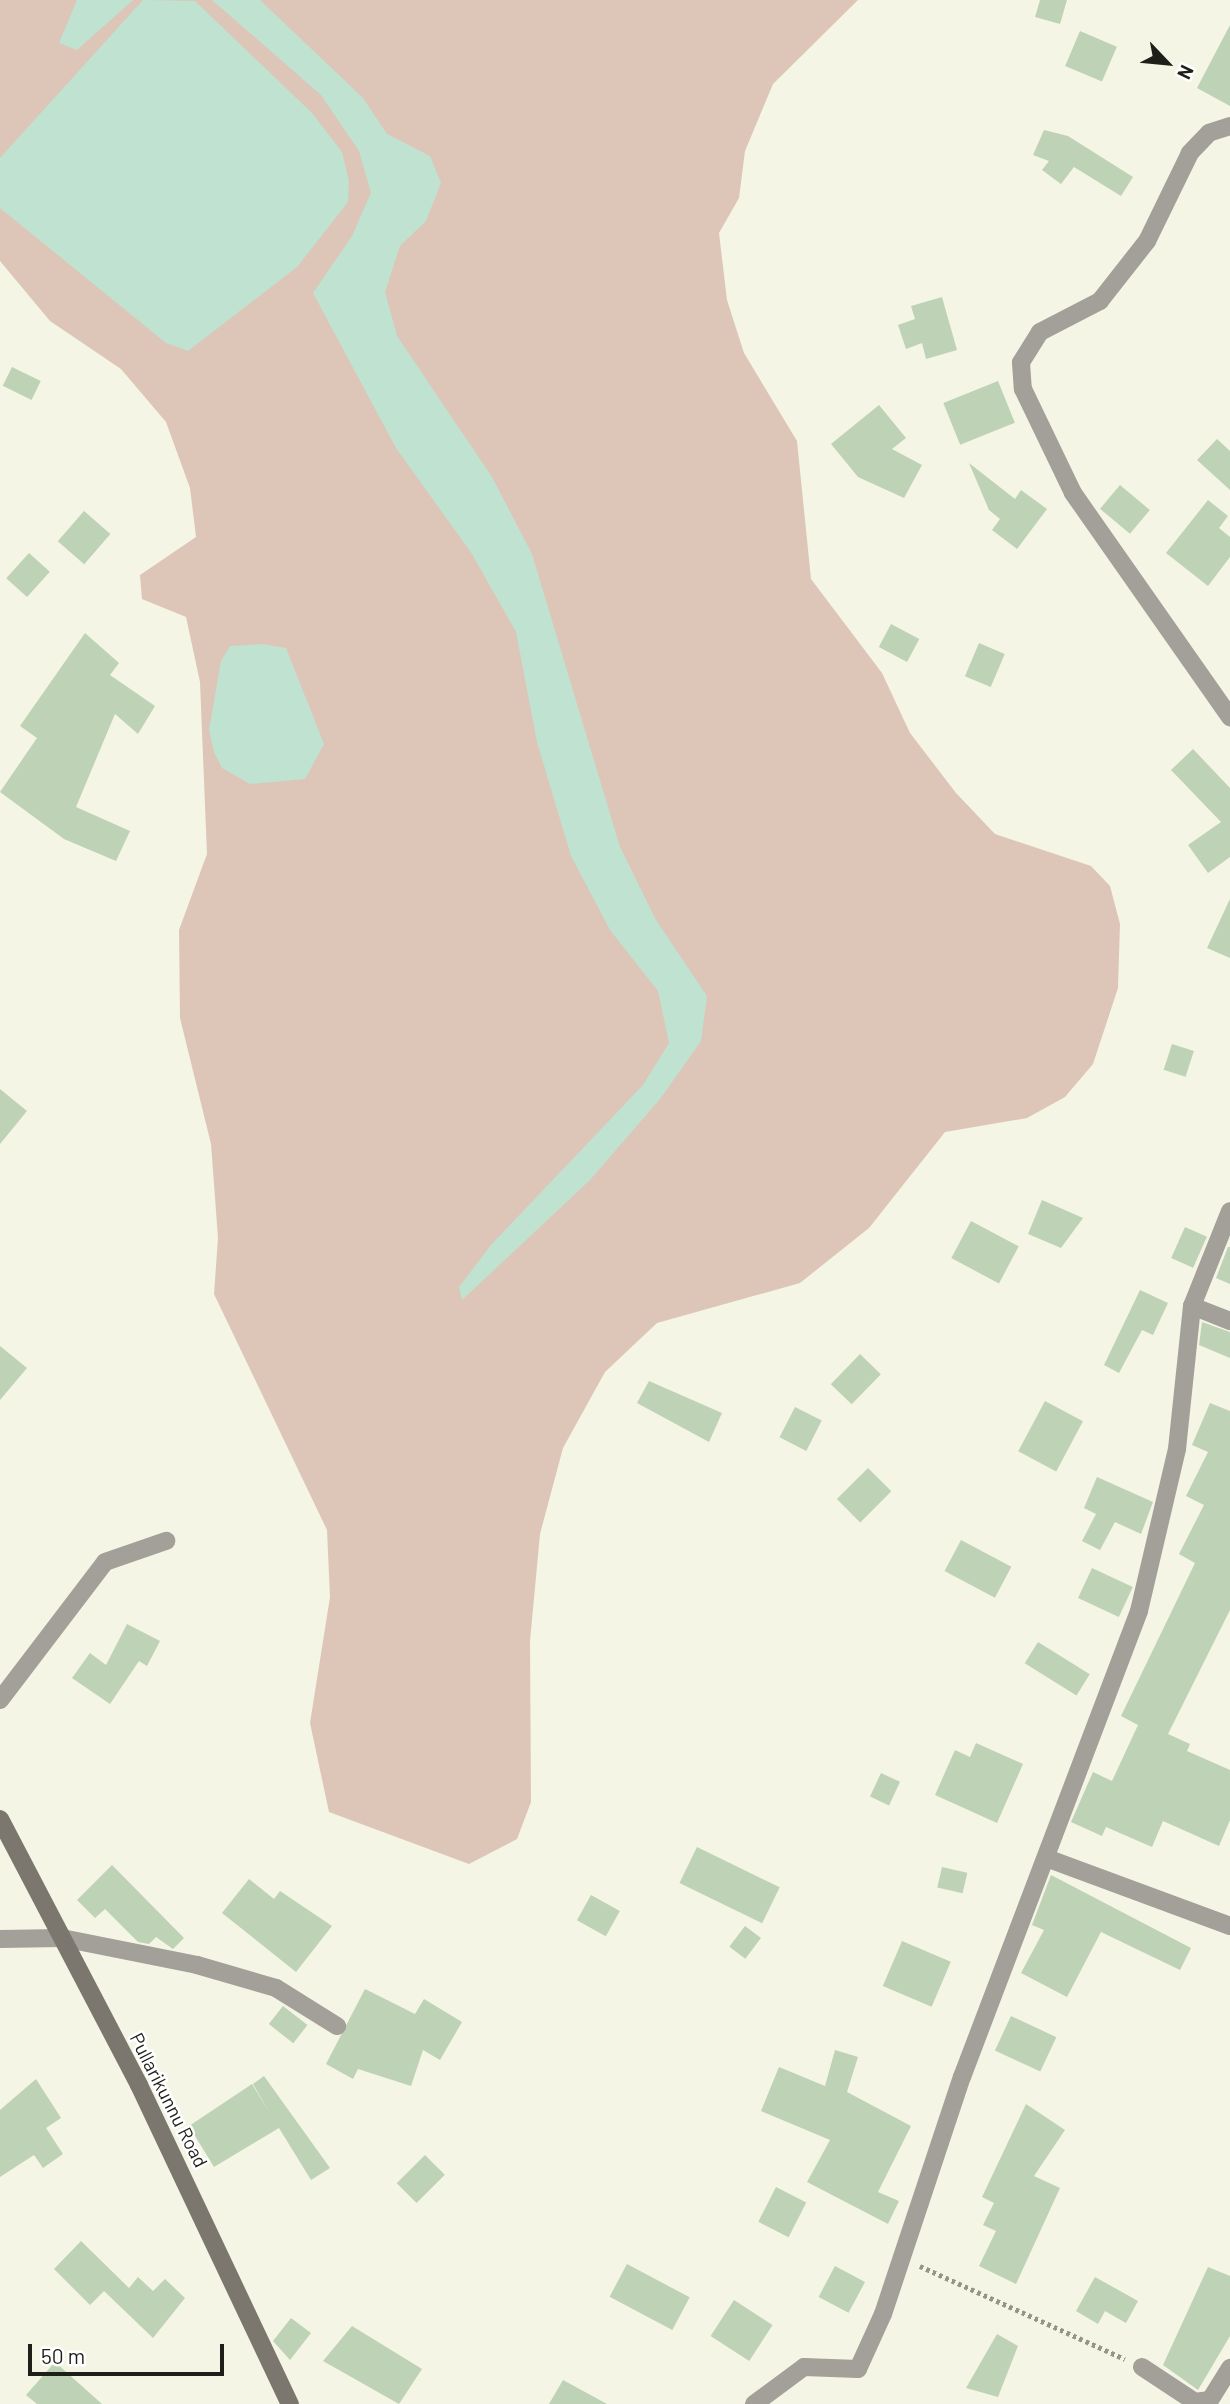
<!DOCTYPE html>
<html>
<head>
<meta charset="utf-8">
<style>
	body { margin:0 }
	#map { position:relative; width:1230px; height:2404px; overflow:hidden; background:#f4f5e4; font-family:Barlow,sans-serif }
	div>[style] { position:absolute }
	.green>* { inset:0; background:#ddc6b8 }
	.water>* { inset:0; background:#bfe2d1 }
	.building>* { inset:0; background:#bed2b6; transform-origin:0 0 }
	.path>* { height:4.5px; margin-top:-2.25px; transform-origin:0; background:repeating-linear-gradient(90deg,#949589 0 3.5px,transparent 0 7px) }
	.street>* { height:18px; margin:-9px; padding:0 9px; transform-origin:9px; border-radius:9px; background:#a39f99 }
	.secondary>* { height:18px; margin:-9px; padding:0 9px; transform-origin:9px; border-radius:9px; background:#7c776e }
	span { translate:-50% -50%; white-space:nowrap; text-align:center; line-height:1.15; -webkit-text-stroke:5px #fff; paint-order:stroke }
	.street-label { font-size:19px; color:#1f1f19 }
	.north { position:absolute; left:1132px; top:28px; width:70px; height:70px; -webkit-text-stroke:5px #fff; paint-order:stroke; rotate:116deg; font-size:19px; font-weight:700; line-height:28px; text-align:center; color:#1f1f19 }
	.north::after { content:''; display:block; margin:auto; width:24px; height:32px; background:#1f1f19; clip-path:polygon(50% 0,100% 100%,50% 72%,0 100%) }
	.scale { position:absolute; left:28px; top:2344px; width:196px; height:32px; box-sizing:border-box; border:4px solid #1f1f19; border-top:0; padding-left:9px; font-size:21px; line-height:24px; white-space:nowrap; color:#1f1f19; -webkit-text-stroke:5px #fff; paint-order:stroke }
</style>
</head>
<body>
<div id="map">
	<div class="green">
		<i style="clip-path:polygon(0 0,858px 0,773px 84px,745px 151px,739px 198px,719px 233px,727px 300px,744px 353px,797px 441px,811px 579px,882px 673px,910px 733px,956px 793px,995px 834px,1091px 866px,1110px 886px,1120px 924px,1118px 988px,1093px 1064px,1065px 1097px,1027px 1118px,945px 1132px,869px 1228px,800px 1283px,657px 1323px,605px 1372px,563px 1448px,540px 1534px,530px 1641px,531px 1802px,517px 1839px,469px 1864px,329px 1812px,310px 1723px,330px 1597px,327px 1530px,214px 1294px,218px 1238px,211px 1144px,180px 1018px,179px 930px,207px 854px,200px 682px,186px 617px,142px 599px,140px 575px,196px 537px,190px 488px,166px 422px,121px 369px,50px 321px,0 261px)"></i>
	</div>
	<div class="water">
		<i style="clip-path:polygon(77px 0,133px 0,77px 50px,59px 43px)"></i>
		<i style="clip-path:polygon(143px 0,195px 1px,312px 113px,342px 152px,349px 181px,348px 202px,297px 267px,188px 351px,166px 343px,0 208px,0 158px)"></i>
		<i style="clip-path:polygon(212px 0,260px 0,363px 98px,387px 134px,430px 156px,441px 183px,426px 221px,400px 246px,385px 292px,397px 336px,492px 477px,532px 554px,620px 847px,656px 920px,707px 996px,701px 1041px,660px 1099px,590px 1180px,462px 1300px,459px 1287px,491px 1245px,643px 1085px,669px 1043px,658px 991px,610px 930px,571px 856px,537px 742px,516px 632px,472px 554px,396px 448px,313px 293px,352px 236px,371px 193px,359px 151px,321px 95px)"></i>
		<i style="clip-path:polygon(262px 644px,286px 648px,324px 744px,305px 779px,250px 784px,222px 768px,214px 752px,209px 730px,221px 661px,230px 646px)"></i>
	</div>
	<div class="building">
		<i style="clip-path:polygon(1040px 0,1067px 0,1060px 24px,1035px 17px)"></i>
		<i style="clip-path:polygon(1230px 25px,1230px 106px,1197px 88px)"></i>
		<i style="left:1080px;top:31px;width:40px;height:38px;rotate:23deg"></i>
		<i style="clip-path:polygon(1044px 130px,1068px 136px,1133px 177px,1121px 196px,1074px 167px,1061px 184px,1042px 170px,1049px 161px,1033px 155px)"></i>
		<i style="clip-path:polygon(942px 297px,957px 350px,926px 359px,922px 343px,906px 349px,898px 325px,915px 319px,911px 306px)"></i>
		<i style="left:12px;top:367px;width:32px;height:21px;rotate:26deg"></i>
		<i style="left:998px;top:381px;width:45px;height:59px;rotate:68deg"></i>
		<i style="clip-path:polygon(879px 405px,906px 438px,892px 449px,922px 465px,904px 498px,858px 477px,831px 444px)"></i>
		<i style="clip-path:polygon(1217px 439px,1230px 451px,1230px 490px,1197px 460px)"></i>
		<i style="clip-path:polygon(969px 463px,1015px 499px,1021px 490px,1047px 509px,1017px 549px,992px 530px,1000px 519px,989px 510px)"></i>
		<i style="left:1120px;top:485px;width:39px;height:31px;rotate:40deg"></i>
		<i style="clip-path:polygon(1208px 500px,1228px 516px,1219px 528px,1230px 537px,1230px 557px,1208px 586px,1166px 553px)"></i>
		<i style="left:84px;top:511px;width:35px;height:40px;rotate:41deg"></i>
		<i style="left:29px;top:553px;width:28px;height:34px;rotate:42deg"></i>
		<i style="left:891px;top:624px;width:32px;height:26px;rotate:28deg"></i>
		<i style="clip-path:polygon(85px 633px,119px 663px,110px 675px,155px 706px,138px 734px,115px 714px,76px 807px,130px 831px,116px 861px,64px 839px,0 792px,37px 738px,20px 726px)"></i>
		<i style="left:979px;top:643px;width:28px;height:36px;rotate:23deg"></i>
		<i style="clip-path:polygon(1193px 749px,1230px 788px,1230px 857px,1208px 873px,1188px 845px,1221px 822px,1171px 770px)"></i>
		<i style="clip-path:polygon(1230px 899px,1230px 958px,1207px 948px)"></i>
		<i style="left:1172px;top:1044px;width:23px;height:27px;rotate:18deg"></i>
		<i style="clip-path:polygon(0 1089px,27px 1111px,0 1144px)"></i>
		<i style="clip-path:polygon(1042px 1200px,1083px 1218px,1061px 1248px,1028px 1234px)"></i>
		<i style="left:971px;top:1221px;width:54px;height:42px;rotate:28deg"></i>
		<i style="left:1185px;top:1227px;width:24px;height:34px;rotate:24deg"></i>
		<i style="clip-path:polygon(1228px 1247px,1230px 1247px,1230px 1284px,1216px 1278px)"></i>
		<i style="clip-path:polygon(1140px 1290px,1168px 1303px,1153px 1335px,1142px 1330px,1119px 1373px,1104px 1365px)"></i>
		<i style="clip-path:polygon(1202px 1322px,1230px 1332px,1230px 1358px,1199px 1345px)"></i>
		<i style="clip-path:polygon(0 1346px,27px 1368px,0 1400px)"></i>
		<i style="left:860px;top:1354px;width:29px;height:42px;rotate:44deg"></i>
		<i style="clip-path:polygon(649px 1381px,722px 1413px,709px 1442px,637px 1403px)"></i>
		<i style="left:1045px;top:1401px;width:43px;height:57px;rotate:28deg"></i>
		<i style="clip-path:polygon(1210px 1403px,1230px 1411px,1230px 1610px,1168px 1734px,1190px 1744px,1187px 1751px,1230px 1770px,1230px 1820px,1219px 1846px,1163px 1821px,1152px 1847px,1106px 1827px,1102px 1836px,1071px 1822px,1093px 1772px,1112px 1781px,1138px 1725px,1121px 1716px,1195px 1563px,1179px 1554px,1204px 1505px,1186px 1496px,1208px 1452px,1192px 1445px)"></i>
		<i style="left:795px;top:1407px;width:30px;height:34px;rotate:27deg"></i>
		<i style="left:868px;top:1468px;width:33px;height:44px;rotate:45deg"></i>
		<i style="clip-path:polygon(1097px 1477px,1153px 1502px,1141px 1534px,1115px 1522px,1100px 1550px,1082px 1541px,1096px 1514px,1084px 1508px)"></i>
		<i style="left:961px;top:1540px;width:57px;height:35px;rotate:28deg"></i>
		<i style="left:1092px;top:1568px;width:45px;height:33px;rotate:25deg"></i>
		<i style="clip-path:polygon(127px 1624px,160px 1641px,147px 1666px,139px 1661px,110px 1704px,72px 1678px,90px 1653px,106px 1665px)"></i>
		<i style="left:1038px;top:1642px;width:61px;height:25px;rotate:32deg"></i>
		<i style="clip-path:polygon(976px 1743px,1023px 1764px,997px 1823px,935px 1795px,955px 1750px,970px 1757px)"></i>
		<i style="left:881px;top:1773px;width:21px;height:26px;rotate:25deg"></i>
		<i style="left:697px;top:1847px;width:92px;height:40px;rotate:26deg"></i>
		<i style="clip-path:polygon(112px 1865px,184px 1938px,173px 1949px,156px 1937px,149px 1944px,138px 1942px,105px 1909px,95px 1918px,77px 1900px)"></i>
		<i style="left:942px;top:1867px;width:26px;height:21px;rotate:13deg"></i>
		<i style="clip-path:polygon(1051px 1875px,1191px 1948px,1180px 1970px,1101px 1932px,1067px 1997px,1021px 1973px,1044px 1930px,1032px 1925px)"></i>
		<i style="clip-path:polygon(249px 1879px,274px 1899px,280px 1891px,332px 1926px,296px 1972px,222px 1913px)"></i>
		<i style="left:591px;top:1895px;width:33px;height:29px;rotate:29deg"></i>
		<i style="left:745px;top:1926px;width:20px;height:26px;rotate:37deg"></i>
		<i style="left:902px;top:1941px;width:53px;height:49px;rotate:23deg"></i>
		<i style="clip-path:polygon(365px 1989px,415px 2014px,424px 1999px,462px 2022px,440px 2060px,423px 2050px,411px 2086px,358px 2069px,353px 2079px,326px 2064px)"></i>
		<i style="left:283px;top:2006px;width:31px;height:23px;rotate:38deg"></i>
		<i style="left:1011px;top:2016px;width:50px;height:38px;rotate:25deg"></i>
		<i style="clip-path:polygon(835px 2050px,858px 2057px,847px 2092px,911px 2126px,878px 2192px,899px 2201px,888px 2224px,807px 2182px,830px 2140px,761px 2111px,779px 2067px,825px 2086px)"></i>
		<i style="clip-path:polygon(264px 2076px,330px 2168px,311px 2180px,279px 2128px,214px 2167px,189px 2126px,252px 2084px,269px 2112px,253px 2084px)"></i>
		<i style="clip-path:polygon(36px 2079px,61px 2118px,46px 2128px,63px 2154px,43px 2168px,34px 2155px,0 2177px,0 2110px)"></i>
		<i style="clip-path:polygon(1026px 2104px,1065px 2130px,1034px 2176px,1060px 2188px,1016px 2284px,979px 2266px,996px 2231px,983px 2225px,994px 2203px,982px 2197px)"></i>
		<i style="left:425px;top:2155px;width:28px;height:40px;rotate:45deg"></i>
		<i style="left:776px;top:2187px;width:34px;height:39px;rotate:27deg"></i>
		<i style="clip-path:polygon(81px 2241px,129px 2288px,138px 2277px,153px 2291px,165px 2279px,185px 2298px,153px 2338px,104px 2291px,90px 2305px,54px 2269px)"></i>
		<i style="left:627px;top:2264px;width:71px;height:37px;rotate:28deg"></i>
		<i style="left:835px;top:2266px;width:34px;height:35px;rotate:28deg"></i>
		<i style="clip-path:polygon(1208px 2267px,1230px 2276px,1230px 2336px,1198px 2390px,1163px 2365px)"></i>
		<i style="clip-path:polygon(1095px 2277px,1138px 2301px,1126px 2323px,1105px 2311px,1098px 2324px,1076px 2311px)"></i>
		<i style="left:734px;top:2300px;width:46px;height:43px;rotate:33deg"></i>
		<i style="clip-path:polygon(291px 2318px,311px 2333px,290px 2360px,273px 2341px)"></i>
		<i style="clip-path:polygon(352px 2326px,422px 2369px,399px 2404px,323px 2361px)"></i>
		<i style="clip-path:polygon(997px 2334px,1018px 2346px,998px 2397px,966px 2388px)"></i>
		<i style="clip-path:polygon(55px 2362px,102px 2404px,37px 2404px,26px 2395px)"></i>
		<i style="clip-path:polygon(563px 2380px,607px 2404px,549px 2404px)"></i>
	</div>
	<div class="path">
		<i style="left:920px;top:2266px;width:225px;rotate:24.4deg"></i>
	</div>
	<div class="street">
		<i style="left:1230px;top:126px;width:22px;rotate:162deg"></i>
		<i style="left:1209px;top:133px;width:28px;rotate:134deg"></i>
		<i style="left:1190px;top:153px;width:98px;rotate:116deg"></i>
		<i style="left:1147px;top:241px;width:76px;rotate:128.1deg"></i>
		<i style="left:1100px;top:301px;width:68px;rotate:152.7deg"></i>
		<i style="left:1040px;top:332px;width:36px;rotate:122deg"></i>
		<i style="left:1021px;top:363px;width:26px;rotate:86deg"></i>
		<i style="left:1023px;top:389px;width:115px;rotate:64.3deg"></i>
		<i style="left:1073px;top:493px;width:274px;rotate:55deg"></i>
		<i style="left:1192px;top:1306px;width:41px;rotate:21.5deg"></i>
		<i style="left:0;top:1700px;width:173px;rotate:-52.7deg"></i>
		<i style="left:105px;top:1562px;width:65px;rotate:-19deg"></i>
		<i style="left:1049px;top:1859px;width:193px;rotate:20.3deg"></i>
		<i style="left:0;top:1939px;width:62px;rotate:-0.9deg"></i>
		<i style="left:62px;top:1938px;width:138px;rotate:11.3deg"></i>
		<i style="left:197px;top:1965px;width:82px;rotate:16.2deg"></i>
		<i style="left:276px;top:1988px;width:72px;rotate:31.9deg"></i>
		<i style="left:1142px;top:2367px;width:64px;rotate:33.4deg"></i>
		<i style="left:1195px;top:2402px;width:15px;rotate:-8deg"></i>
		<i style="left:1210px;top:2400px;width:38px;rotate:-58deg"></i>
		<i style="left:754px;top:2404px;width:62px;rotate:-36.5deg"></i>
		<i style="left:804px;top:2367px;width:54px;rotate:2.1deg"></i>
		<i style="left:858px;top:2369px;width:60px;rotate:-65.6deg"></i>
		<i style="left:883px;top:2314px;width:250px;rotate:-71.6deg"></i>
		<i style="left:962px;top:2077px;width:498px;rotate:-69.2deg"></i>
		<i style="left:1139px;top:1611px;width:166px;rotate:-76.8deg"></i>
		<i style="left:1177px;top:1449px;width:144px;rotate:-84deg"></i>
		<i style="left:1192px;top:1306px;width:102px;rotate:-68.2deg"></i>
	</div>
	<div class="secondary">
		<i style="left:0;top:1819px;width:300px;rotate:62.4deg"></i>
		<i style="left:139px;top:2085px;width:353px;rotate:64.7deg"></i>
	</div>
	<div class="street-label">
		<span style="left:169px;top:2100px;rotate:63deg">Pullarikunnu Road</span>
	</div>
	<div class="north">N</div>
	<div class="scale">50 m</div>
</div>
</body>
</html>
